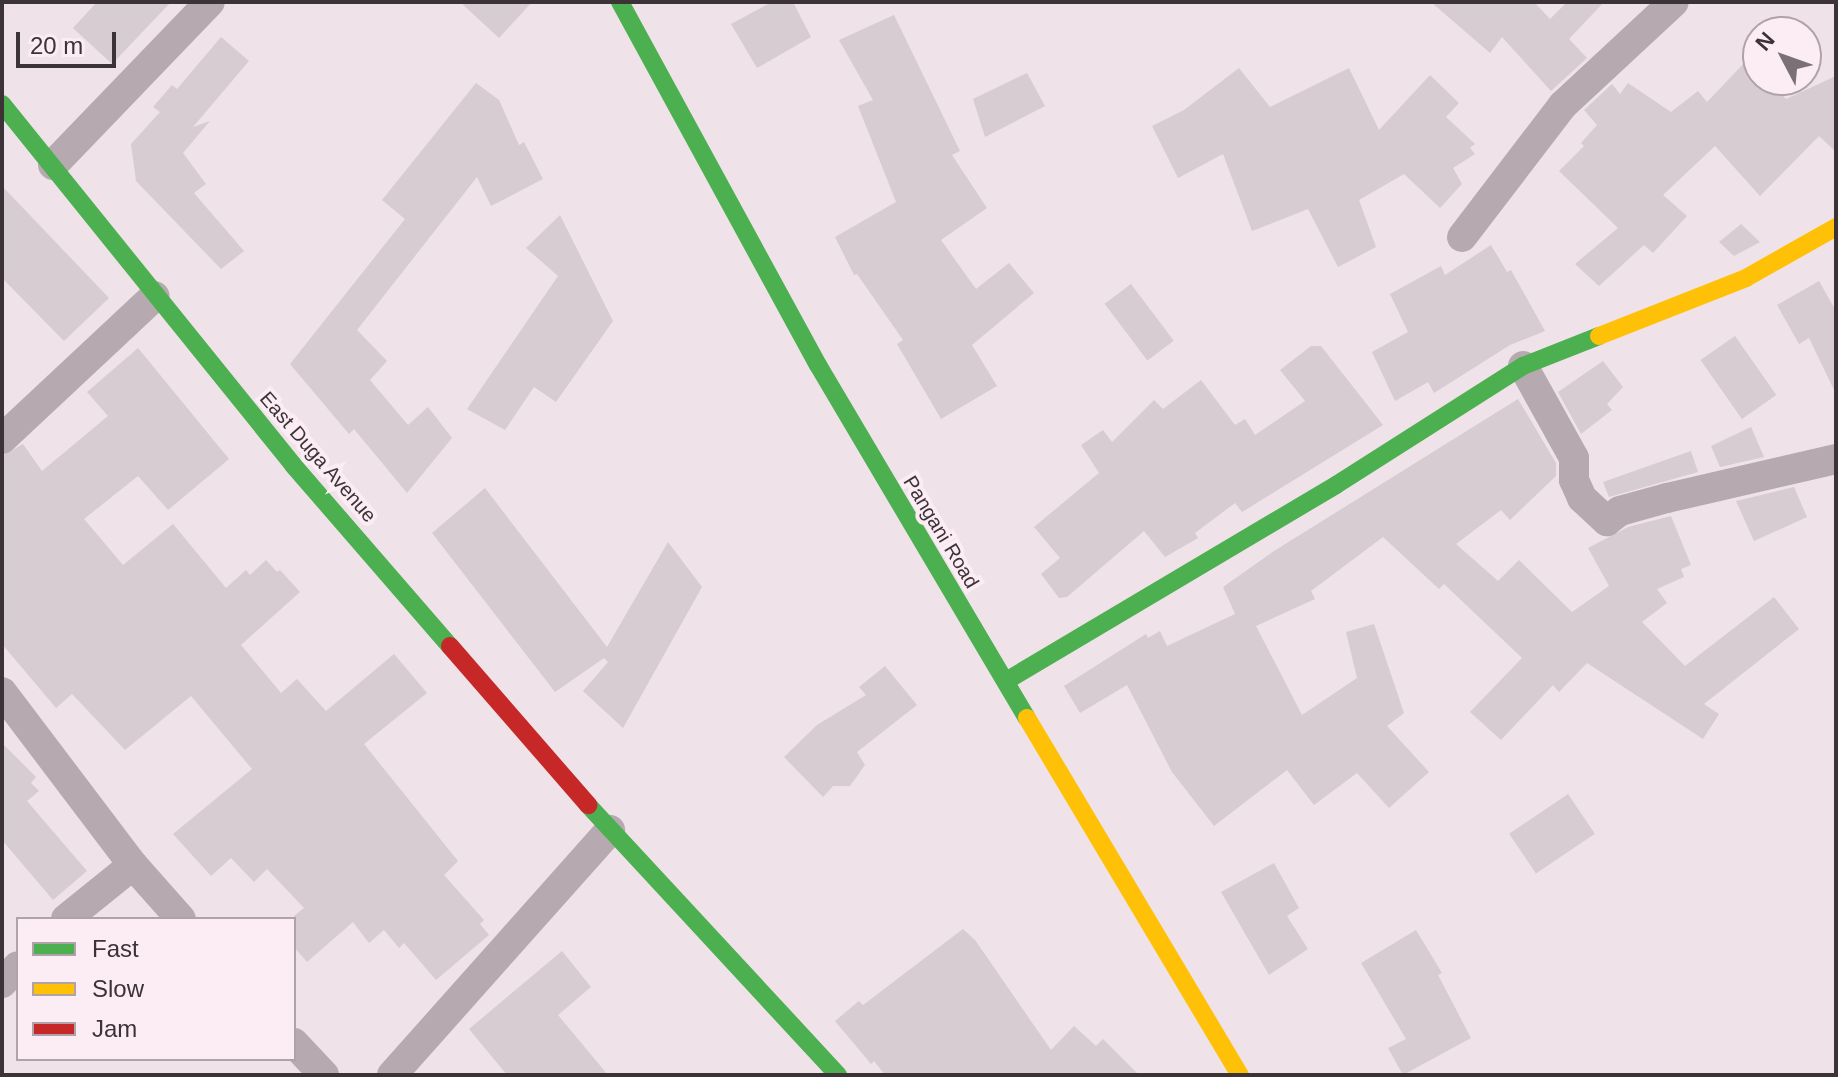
<!DOCTYPE html>
<html>
<head>
<meta charset="utf-8">
<style>
	body { margin:0 }
	#map { position:relative; width:1838px; height:1077px; overflow:hidden; background:#efe2e8; font-family:Helvetica,sans-serif }
	div>[style] { position:absolute }
	.building>* { inset:0; background:#d7ccd1; transform-origin:0 0 }
	.street>* { height:30px; margin:-15px; padding:0 15px; transform-origin:15px; border-radius:15px; background:#b6aab0 }
	.fast>* { height:18px; margin:-9px; padding:0 9px; transform-origin:9px; border-radius:9px; background:#4caf50 }
	.slow>* { height:18px; margin:-9px; padding:0 9px; transform-origin:9px; border-radius:9px; background:#ffc107 }
	.jam>* { height:18px; margin:-9px; padding:0 9px; transform-origin:9px; border-radius:9px; background:#c62828 }
	span { translate:-50% -50%; white-space:nowrap; text-align:center; line-height:1.15; -webkit-text-stroke:8px #fcecf3; paint-order:stroke }
	.street-label { font-size:20px; color:#3c3337 }
	.frame { position:absolute; inset:0; border:4px solid #3c3337; pointer-events:none }
	.legend { position:absolute; left:16px; top:917px; width:280px; height:144px; box-sizing:border-box; background:#fcecf3; border:2px solid #afa2a8; margin:0; padding:10px 14px; list-style:none; font-size:24px; color:#3c3337 }
	.legend li { display:flex; align-items:center; gap:16px; height:40px }
	.legend b { width:40px; border:2px solid #afa2a8 }
	.north { position:absolute; left:1742px; top:16px; width:80px; height:80px; box-sizing:border-box; background:#fcecf3; border:2px solid #afa2a8; border-radius:50%; rotate:311deg; font-size:22px; font-weight:700; line-height:32px; text-align:center; color:#3c3337 }
	.north::after { content:''; display:block; margin:auto; width:28px; height:36px; background:#7b7075; clip-path:polygon(50% 0,100% 100%,50% 72%,0 100%) }
	.scale { position:absolute; left:16px; top:32px; width:100px; height:36px; box-sizing:border-box; border:4px solid #3c3337; border-top:0; padding-left:10px; font-size:24px; line-height:28px; white-space:nowrap; color:#3c3337; -webkit-text-stroke:6px #fcecf3; paint-order:stroke }
</style>
</head>
<body>
<div id="map">
	<div class="building">
		<i style="clip-path:polygon(97px 2px,171px 2px,112px 64px,73px 28px)"></i>
		<i style="clip-path:polygon(460px 2px,532px 2px,499px 38px)"></i>
		<i style="clip-path:polygon(772px 2px,793px 2px,811px 37px,757px 68px,731px 24px)"></i>
		<i style="clip-path:polygon(1431px 2px,1534px 2px,1550px 19px,1567px 2px,1604px 2px,1569px 39px,1587px 58px,1551px 91px,1502px 37px,1490px 53px)"></i>
		<i style="clip-path:polygon(894px 15px,960px 151px,952px 155px,987px 208px,941px 240px,976px 289px,1009px 263px,1034px 293px,972px 345px,997px 386px,941px 419px,897px 344px,903px 340px,857px 274px,854px 275px,835px 237px,896px 202px,858px 106px,873px 100px,839px 40px)"></i>
		<i style="clip-path:polygon(221px 37px,249px 61px,193px 127px,210px 121px,183px 153px,206px 184px,194px 193px,244px 251px,221px 269px,136px 181px,131px 144px,160px 112px,153px 107px,172px 85px,177px 89px)"></i>
		<i style="clip-path:polygon(1748px 59px,1758px 69px,1758px 80px,1768px 80px,1786px 99px,1836px 76px,1836px 152px,1819px 136px,1760px 196px,1715px 146px,1663px 195px,1687px 216px,1653px 253px,1644px 245px,1599px 286px,1575px 264px,1618px 228px,1559px 171px,1584px 146px,1581px 143px,1597px 125px,1584px 110px,1612px 84px,1620px 94px,1628px 83px,1671px 112px,1698px 91px,1707px 102px)"></i>
		<i style="clip-path:polygon(1239px 68px,1270px 107px,1349px 68px,1379px 130px,1430px 75px,1459px 103px,1446px 117px,1475px 144px,1470px 148px,1475px 154px,1453px 168px,1462px 184px,1440px 208px,1404px 174px,1359px 200px,1376px 247px,1338px 267px,1308px 209px,1252px 231px,1223px 154px,1178px 178px,1152px 126px,1184px 110px)"></i>
		<i style="clip-path:polygon(1027px 73px,1045px 106px,985px 137px,973px 99px)"></i>
		<i style="clip-path:polygon(476px 83px,499px 100px,519px 145px,524px 142px,543px 179px,491px 206px,477px 177px,357px 330px,387px 361px,370px 380px,408px 425px,428px 407px,452px 438px,407px 493px,354px 429px,349px 434px,290px 364px,405px 219px,382px 200px)"></i>
		<i style="clip-path:polygon(2px 186px,109px 298px,64px 341px,2px 278px)"></i>
		<i style="clip-path:polygon(560px 215px,613px 321px,556px 402px,534px 387px,505px 430px,467px 409px,558px 276px,526px 248px)"></i>
		<i style="clip-path:polygon(1741px 224px,1760px 242px,1734px 256px,1719px 242px)"></i>
		<i style="clip-path:polygon(1491px 245px,1507px 272px,1511px 270px,1545px 331px,1510px 345px,1434px 393px,1428px 382px,1395px 401px,1372px 352px,1408px 332px,1390px 294px,1441px 266px,1445px 275px)"></i>
		<i style="clip-path:polygon(1819px 281px,1836px 311px,1836px 394px,1809px 338px,1799px 344px,1777px 305px)"></i>
		<i style="left:1131px;top:284px;width:71px;height:33px;rotate:53deg"></i>
		<i style="left:1735px;top:336px;width:72px;height:42px;rotate:55deg"></i>
		<i style="clip-path:polygon(1311px 346px,1321px 346px,1383px 425px,1242px 512px,1235px 503px,1195px 533px,1198px 538px,1165px 557px,1144px 531px,1067px 597px,1059px 598px,1041px 574px,1060px 558px,1034px 527px,1099px 473px,1081px 445px,1103px 430px,1112px 442px,1154px 400px,1163px 409px,1201px 380px,1235px 425px,1245px 419px,1255px 435px,1305px 401px,1280px 370px)"></i>
		<i style="clip-path:polygon(138px 348px,229px 459px,168px 510px,138px 476px,84px 519px,123px 565px,173px 524px,226px 588px,246px 570px,250px 575px,266px 560px,277px 572px,280px 570px,300px 592px,241px 645px,281px 693px,297px 679px,326px 711px,394px 654px,427px 693px,364px 744px,458px 861px,444px 875px,484px 920px,480px 924px,489px 935px,436px 980px,404px 943px,399px 948px,384px 930px,369px 943px,353px 922px,307px 962px,294px 947px,294px 916px,304px 908px,267px 869px,254px 882px,231px 858px,211px 876px,173px 834px,252px 769px,191px 696px,125px 750px,72px 694px,56px 708px,2px 644px,2px 456px,23px 444px,42px 471px,108px 416px,87px 392px)"></i>
		<i style="clip-path:polygon(1603px 361px,1623px 387px,1607px 404px,1612px 410px,1581px 434px,1558px 392px)"></i>
		<i style="clip-path:polygon(1518px 399px,1556px 463px,1556px 476px,1510px 520px,1501px 510px,1456px 544px,1498px 581px,1519px 560px,1572px 612px,1609px 586px,1588px 548px,1628px 527px,1671px 516px,1691px 565px,1681px 569px,1684px 577px,1657px 589px,1667px 603px,1642px 622px,1685px 666px,1774px 597px,1799px 629px,1704px 704px,1719px 714px,1703px 739px,1587px 663px,1559px 692px,1553px 685px,1501px 740px,1470px 712px,1522px 658px,1444px 584px,1439px 589px,1383px 537px,1311px 591px,1315px 599px,1256px 626px,1302px 715px,1357px 678px,1346px 632px,1374px 624px,1404px 713px,1387px 726px,1429px 772px,1389px 808px,1357px 773px,1314px 805px,1287px 770px,1214px 826px,1172px 772px,1127px 685px,1080px 713px,1064px 686px,1146px 634px,1148px 638px,1160px 631px,1167px 646px,1235px 614px,1223px 587px,1274px 551px)"></i>
		<i style="clip-path:polygon(1751px 427px,1764px 457px,1720px 467px,1711px 446px)"></i>
		<i style="clip-path:polygon(1691px 451px,1698px 472px,1609px 497px,1603px 482px)"></i>
		<i style="clip-path:polygon(1794px 487px,1807px 517px,1754px 541px,1736px 501px)"></i>
		<i style="clip-path:polygon(485px 488px,607px 647px,668px 542px,702px 587px,623px 728px,583px 691px,608px 662px,604px 658px,555px 692px,432px 533px)"></i>
		<i style="clip-path:polygon(885px 666px,917px 705px,857px 752px,865px 765px,850px 786px,833px 786px,823px 797px,784px 757px,817px 725px,866px 695px,859px 687px)"></i>
		<i style="clip-path:polygon(2px 743px,36px 777px,31px 783px,39px 791px,27px 801px,87px 871px,53px 900px,2px 840px)"></i>
		<i style="left:1568px;top:794px;width:48px;height:71px;rotate:56deg"></i>
		<i style="clip-path:polygon(1274px 863px,1299px 908px,1287px 916px,1308px 949px,1269px 975px,1221px 892px)"></i>
		<i style="clip-path:polygon(963px 929px,975px 940px,1051px 1050px,1074px 1026px,1096px 1046px,1103px 1039px,1139px 1075px,885px 1075px,874px 1061px,871px 1064px,835px 1021px,859px 1001px,863px 1005px)"></i>
		<i style="clip-path:polygon(1416px 930px,1442px 973px,1438px 975px,1471px 1038px,1403px 1075px,1388px 1048px,1406px 1039px,1361px 963px)"></i>
		<i style="clip-path:polygon(562px 951px,591px 987px,558px 1015px,608px 1075px,507px 1075px,469px 1029px)"></i>
	</div>
	<div class="street">
		<i style="left:53px;top:165px;width:226px;rotate:-46.1deg"></i>
		<i style="left:1462px;top:237px;width:166px;rotate:-52.6deg"></i>
		<i style="left:1563px;top:105px;width:151px;rotate:-42.9deg"></i>
		<i style="left:1523px;top:366px;width:105px;rotate:61deg"></i>
		<i style="left:1574px;top:458px;width:22px;rotate:90deg"></i>
		<i style="left:1574px;top:480px;width:20px;rotate:66deg"></i>
		<i style="left:1582px;top:498px;width:34px;rotate:43deg"></i>
		<i style="left:1607px;top:521px;width:16px;rotate:-38deg"></i>
		<i style="left:1620px;top:511px;width:49px;rotate:-15.5deg"></i>
		<i style="left:1667px;top:498px;width:173px;rotate:-13deg"></i>
		<i style="left:2px;top:439px;width:209px;rotate:-43.1deg"></i>
		<i style="left:2px;top:692px;width:217px;rotate:52.9deg"></i>
		<i style="left:133px;top:865px;width:72px;rotate:48.4deg"></i>
		<i style="left:66px;top:919px;width:86px;rotate:-38.9deg"></i>
		<i style="left:2px;top:983px;width:23px;rotate:-47deg"></i>
		<i style="left:294px;top:1043px;width:44px;rotate:46.8deg"></i>
		<i style="left:392px;top:1075px;width:328px;rotate:-48.3deg"></i>
	</div>
	<div class="fast">
		<i style="left:620px;top:2px;width:413px;rotate:61.4deg"></i>
		<i style="left:818px;top:365px;width:410px;rotate:59.4deg"></i>
		<i style="left:2px;top:104px;width:464px;rotate:51.1deg"></i>
		<i style="left:293px;top:465px;width:240px;rotate:49.1deg"></i>
		<i style="left:1006px;top:681px;width:384px;rotate:-30.7deg"></i>
		<i style="left:1336px;top:485px;width:222px;rotate:-32.5deg"></i>
		<i style="left:1523px;top:366px;width:82px;rotate:-21.5deg"></i>
		<i style="left:588px;top:805px;width:368px;rotate:47.2deg"></i>
	</div>
	<div class="slow">
		<i style="left:1599px;top:336px;width:158px;rotate:-21.5deg"></i>
		<i style="left:1746px;top:278px;width:103px;rotate:-29.5deg"></i>
		<i style="left:1027px;top:718px;width:416px;rotate:59.2deg"></i>
	</div>
	<div class="jam">
		<i style="left:450px;top:646px;width:211px;rotate:49deg"></i>
	</div>
	<div class="street-label">
		<span style="left:318px;top:457px;rotate:49deg">East Duga Avenue</span>
		<span style="left:941px;top:532px;rotate:59deg">Pangani Road</span>
	</div>
	<div class="frame"></div>
	<ul class="legend">
	<li><b style="height:10px;background:#4caf50"></b>Fast</li>
	<li><b style="height:10px;background:#ffc107"></b>Slow</li>
	<li><b style="height:10px;background:#c62828"></b>Jam</li>
	</ul>
	<div class="north">N</div>
	<div class="scale">20 m</div>
</div>
</body>
</html>
